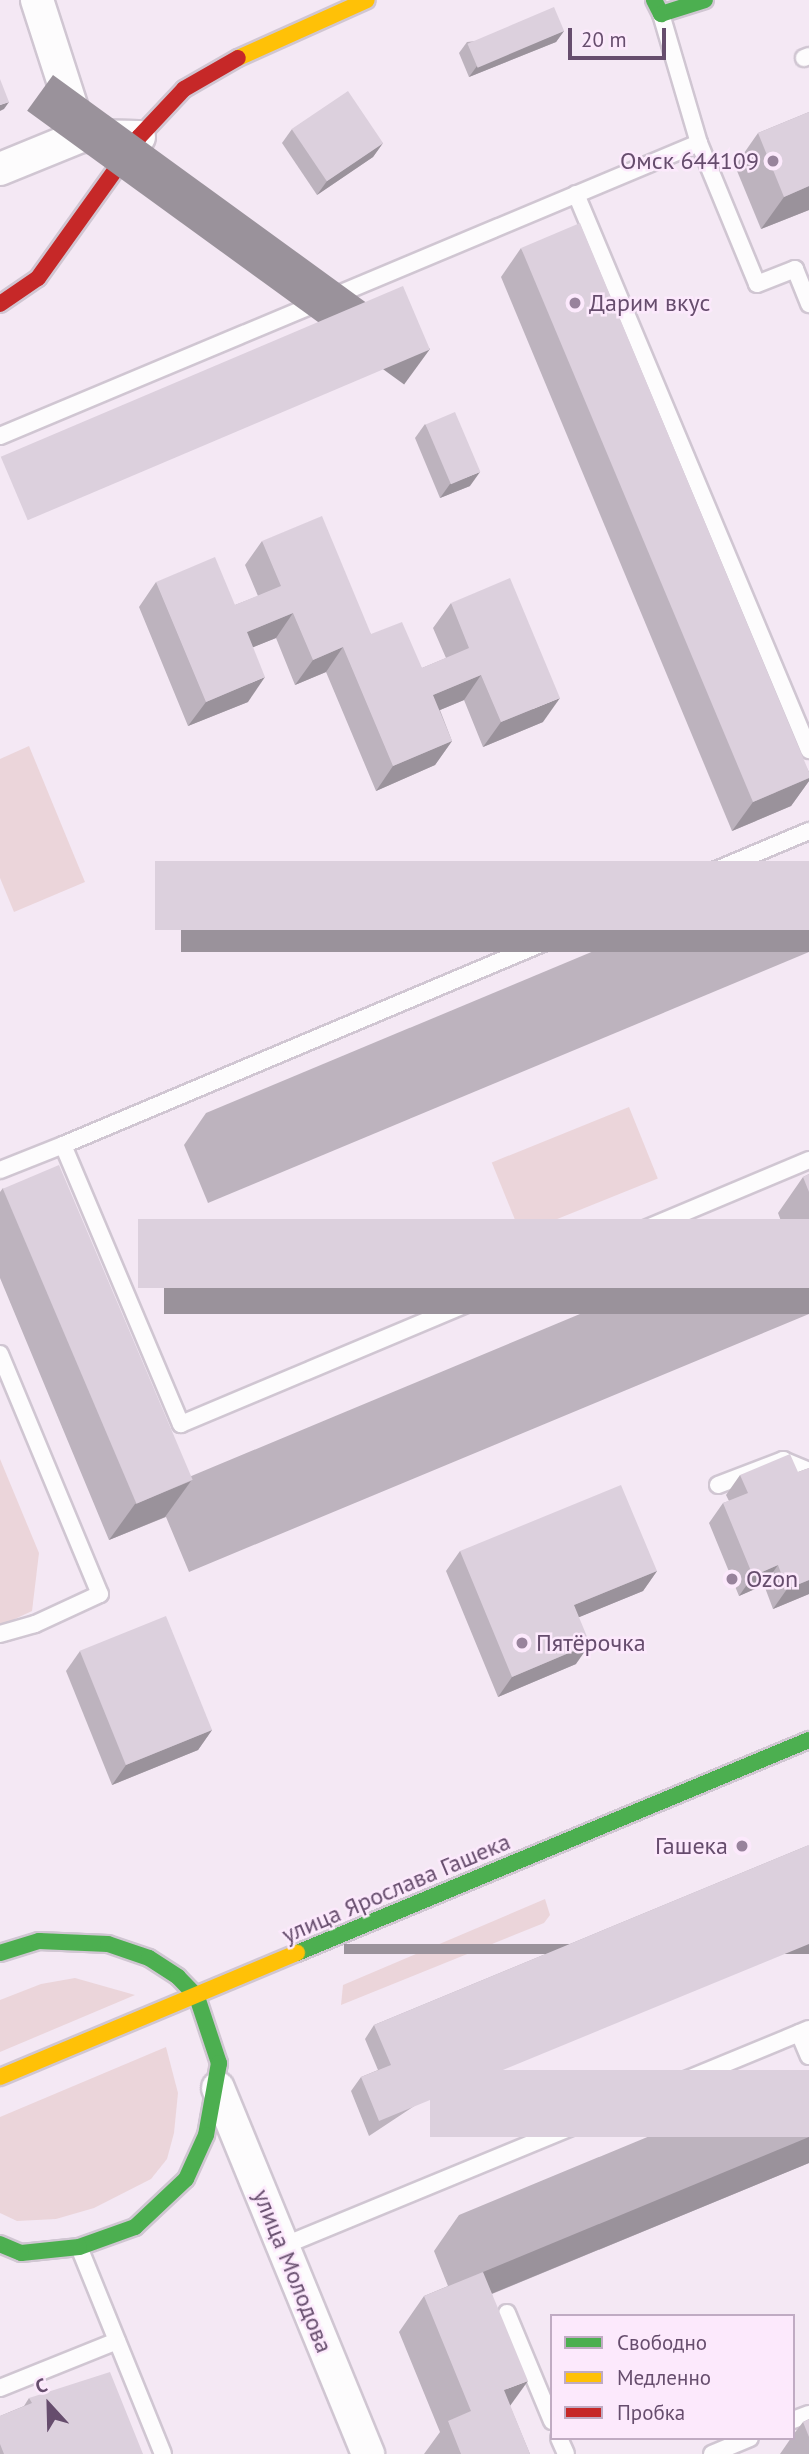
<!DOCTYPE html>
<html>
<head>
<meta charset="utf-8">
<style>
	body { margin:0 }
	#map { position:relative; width:809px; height:2454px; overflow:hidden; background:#f4e8f4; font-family:"PT Sans",sans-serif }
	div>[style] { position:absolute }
	.green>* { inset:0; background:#ebd5da; transform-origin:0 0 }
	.roads { filter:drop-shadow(2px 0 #d0c6d2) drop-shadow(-2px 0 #d0c6d2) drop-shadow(0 2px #d0c6d2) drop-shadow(0 -2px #d0c6d2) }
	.lane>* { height:16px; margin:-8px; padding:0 8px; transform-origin:8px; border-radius:8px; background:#fdfcfd }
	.street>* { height:32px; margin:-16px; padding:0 16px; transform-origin:16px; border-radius:16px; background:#fdfcfd }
	.fast>* { height:16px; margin:-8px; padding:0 8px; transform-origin:8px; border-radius:8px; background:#4caf50 }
	.slow>* { height:16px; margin:-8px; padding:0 8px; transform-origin:8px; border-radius:8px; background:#ffc107 }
	.jam>* { height:16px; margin:-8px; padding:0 8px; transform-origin:8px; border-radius:8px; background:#c62828 }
	.wall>* { inset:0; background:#bdb3be }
	.shaded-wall>* { inset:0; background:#9a929b; transform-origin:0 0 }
	.building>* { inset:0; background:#dcd0dd; transform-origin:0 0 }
	.dots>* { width:19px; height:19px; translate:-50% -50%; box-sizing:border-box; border:4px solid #fce9fc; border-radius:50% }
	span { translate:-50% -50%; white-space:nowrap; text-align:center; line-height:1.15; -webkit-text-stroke:5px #fce9fc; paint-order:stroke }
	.poi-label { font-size:24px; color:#664d6d }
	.right { translate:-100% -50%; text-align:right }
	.left { translate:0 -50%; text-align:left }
	.street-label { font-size:24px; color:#664d6d }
	.legend { position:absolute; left:550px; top:2314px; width:245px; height:126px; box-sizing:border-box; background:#fce9fc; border:2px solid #c0abc3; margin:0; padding:9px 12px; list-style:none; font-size:21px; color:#664d6d }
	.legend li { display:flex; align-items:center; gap:14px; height:35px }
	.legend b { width:35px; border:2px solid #c0abc3 }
	.north { position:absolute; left:14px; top:2370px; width:70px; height:70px; -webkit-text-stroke:5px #fce9fc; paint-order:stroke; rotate:338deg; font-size:19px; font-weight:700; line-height:28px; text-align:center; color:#664d6d }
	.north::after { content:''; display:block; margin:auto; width:24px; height:32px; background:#664d6d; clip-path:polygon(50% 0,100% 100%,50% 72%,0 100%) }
	.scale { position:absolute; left:568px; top:28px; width:98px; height:32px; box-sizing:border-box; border:4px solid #664d6d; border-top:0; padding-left:9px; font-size:21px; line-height:24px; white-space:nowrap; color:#664d6d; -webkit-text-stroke:5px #fce9fc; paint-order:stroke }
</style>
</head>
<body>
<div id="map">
	<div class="green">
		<i style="clip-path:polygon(29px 746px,85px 882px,14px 912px,0 878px,0 759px)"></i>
		<i style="left:629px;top:1107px;width:77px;height:148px;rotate:68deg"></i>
		<i style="clip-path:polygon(0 1459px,39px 1553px,32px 1611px,0 1626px)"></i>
		<i style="clip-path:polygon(545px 1899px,550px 1915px,544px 1923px,341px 2005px,343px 1985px)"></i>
		<i style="clip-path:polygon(75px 1978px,135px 1995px,0 2052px,0 2000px,41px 1984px)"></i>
		<i style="clip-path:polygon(166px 2047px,178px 2093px,174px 2133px,167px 2159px,151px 2179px,94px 2208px,56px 2219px,17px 2221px,0 2213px,0 2117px)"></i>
	</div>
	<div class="roads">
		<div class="lane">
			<i style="left:661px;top:14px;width:134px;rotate:73.6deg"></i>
			<i style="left:699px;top:143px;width:152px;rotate:67.6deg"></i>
			<i style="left:757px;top:284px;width:41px;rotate:-21.5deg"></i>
			<i style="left:795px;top:269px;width:38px;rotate:68deg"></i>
			<i style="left:804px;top:58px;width:5px;rotate:-22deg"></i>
			<i style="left:576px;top:194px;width:603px;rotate:67.26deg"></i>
			<i style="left:0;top:436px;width:758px;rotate:-22.74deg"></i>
			<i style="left:63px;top:1145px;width:809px;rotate:-22.83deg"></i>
			<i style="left:0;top:1170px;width:68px;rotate:-21.6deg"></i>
			<i style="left:63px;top:1145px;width:303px;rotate:67.1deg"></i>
			<i style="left:181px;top:1424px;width:681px;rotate:-22.8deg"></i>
			<i style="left:0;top:1354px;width:260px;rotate:67.4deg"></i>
			<i style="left:100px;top:1594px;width:72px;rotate:155.2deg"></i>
			<i style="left:35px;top:1624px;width:36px;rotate:164deg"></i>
			<i style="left:718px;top:1485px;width:70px;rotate:-21deg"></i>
			<i style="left:783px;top:1460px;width:28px;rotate:23deg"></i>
			<i style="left:799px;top:2033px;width:25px;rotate:67deg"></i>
			<i style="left:283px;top:2246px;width:569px;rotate:-22.42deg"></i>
			<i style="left:79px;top:2247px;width:223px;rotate:67.9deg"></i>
			<i style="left:507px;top:2313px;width:117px;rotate:67.4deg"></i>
			<i style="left:0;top:2388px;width:126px;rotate:-21.9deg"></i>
			<i style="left:793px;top:2420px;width:17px;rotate:-21deg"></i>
			<i style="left:559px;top:2438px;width:17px;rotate:66deg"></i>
			<i style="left:712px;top:2454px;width:41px;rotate:-22.8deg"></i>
		</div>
		<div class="street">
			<i style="left:37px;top:0;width:143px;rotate:72.1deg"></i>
			<i style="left:0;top:169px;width:87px;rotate:-22.2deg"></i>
			<i style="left:81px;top:136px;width:58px;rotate:1deg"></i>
			<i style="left:218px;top:2088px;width:396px;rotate:67.7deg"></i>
		</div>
		<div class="fast">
			<i style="left:654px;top:0;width:16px;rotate:63deg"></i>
			<i style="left:661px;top:14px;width:46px;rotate:-17.7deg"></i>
			<i style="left:0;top:1953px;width:41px;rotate:-17.1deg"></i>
			<i style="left:39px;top:1941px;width:69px;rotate:2.5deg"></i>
			<i style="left:108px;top:1944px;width:43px;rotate:18.9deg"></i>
			<i style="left:149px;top:1958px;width:35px;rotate:33deg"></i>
			<i style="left:178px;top:1977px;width:28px;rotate:46deg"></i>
			<i style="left:197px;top:1997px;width:70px;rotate:71.6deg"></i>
			<i style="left:219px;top:2063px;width:73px;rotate:100.2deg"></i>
			<i style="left:206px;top:2135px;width:48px;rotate:114.4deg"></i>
			<i style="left:186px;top:2179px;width:70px;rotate:136.7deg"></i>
			<i style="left:135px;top:2227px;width:59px;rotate:160.3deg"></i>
			<i style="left:79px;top:2247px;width:58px;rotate:174.1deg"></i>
			<i style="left:21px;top:2253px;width:23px;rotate:-157deg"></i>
			<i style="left:297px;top:1953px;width:555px;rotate:-22.59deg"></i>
		</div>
		<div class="slow">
			<i style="left:238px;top:58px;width:141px;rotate:-24.2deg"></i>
			<i style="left:0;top:2077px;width:322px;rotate:-22.7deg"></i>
		</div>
		<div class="jam">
			<i style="left:0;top:304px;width:46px;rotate:-34.4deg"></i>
			<i style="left:38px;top:278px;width:173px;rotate:-54.4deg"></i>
			<i style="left:139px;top:137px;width:66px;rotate:-46.8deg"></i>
			<i style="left:184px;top:89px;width:62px;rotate:-29.9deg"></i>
		</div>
	</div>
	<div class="wall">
		<i style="clip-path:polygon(564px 31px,556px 42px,469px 77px,459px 53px,467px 42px)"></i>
		<i style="clip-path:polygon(809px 112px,809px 210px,761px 229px,735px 166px,758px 133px)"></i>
		<i style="clip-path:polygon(292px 129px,383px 143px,373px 157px,317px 195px,282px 143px)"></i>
		<i style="clip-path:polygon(521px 248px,809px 772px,809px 781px,791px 806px,732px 831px,501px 277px)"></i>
		<i style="clip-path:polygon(425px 424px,470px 486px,440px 498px,415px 438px)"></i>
		<i style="clip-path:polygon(262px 541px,371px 634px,422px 668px,446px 658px,433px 628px,451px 603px,543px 722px,483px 747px,464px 700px,440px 710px,452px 741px,435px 765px,376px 791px,326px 672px,295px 685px,276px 638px,253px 647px,248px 702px,188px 726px,139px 607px,156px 582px,235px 605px,258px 596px,245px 565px)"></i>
		<i style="clip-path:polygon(809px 861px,809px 952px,208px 1203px,184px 1145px,206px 1113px)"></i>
		<i style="clip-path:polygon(809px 1174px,809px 1314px,189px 1572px,166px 1517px,109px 1540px,0 1278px,0 1192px,3px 1188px,189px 1477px,784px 1229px,778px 1213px,803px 1177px)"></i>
		<i style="clip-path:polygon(809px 1468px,809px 1594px,773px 1609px,764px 1585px,739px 1596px,709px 1523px,723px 1503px,729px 1501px,726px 1495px,740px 1475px,798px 1472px)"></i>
		<i style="clip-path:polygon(460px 1551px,657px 1571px,643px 1591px,579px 1617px,576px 1664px,498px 1697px,446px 1571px)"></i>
		<i style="clip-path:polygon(80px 1651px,212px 1730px,198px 1750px,112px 1785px,66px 1671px)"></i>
		<i style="clip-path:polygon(809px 1845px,369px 2136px,351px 2091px,361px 2077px,378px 2070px,365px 2039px,374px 2025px)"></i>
		<i style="clip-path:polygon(809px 2070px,809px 2163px,492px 2294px,510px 2406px,530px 2454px,424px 2454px,440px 2432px,399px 2332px,424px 2296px,448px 2286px,434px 2251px,459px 2215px)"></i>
		<i style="clip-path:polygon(29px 2398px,143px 2454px,0 2454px,0 2416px,24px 2406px)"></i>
		<i style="clip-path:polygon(809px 2419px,809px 2454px,780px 2454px,791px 2438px,793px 2438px,793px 2435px,803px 2422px)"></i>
	</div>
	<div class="shaded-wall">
		<i style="clip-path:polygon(564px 31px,556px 42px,469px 77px,477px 66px)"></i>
		<i style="clip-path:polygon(9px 102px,4px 109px,0 111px,0 105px)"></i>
		<i style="clip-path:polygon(383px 143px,373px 157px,317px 195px,327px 181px)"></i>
		<i style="clip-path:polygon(809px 186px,809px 210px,761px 229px,784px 197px)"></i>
		<i style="left:430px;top:349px;width:44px;height:466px;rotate:126deg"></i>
		<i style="clip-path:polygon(480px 472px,470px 486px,440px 498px,450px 484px)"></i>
		<i style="clip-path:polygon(293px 613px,276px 638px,229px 657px,247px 632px)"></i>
		<i style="clip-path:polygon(343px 647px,326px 672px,295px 685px,313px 660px)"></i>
		<i style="clip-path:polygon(481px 675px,464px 700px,416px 720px,433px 695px)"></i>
		<i style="clip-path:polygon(265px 677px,248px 702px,188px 726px,206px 702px)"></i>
		<i style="clip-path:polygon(560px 698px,543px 722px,483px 747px,501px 722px)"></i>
		<i style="clip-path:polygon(452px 741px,435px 765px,376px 791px,393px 766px)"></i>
		<i style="clip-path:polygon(809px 778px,809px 781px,791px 806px,732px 831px,753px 802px)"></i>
		<i style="left:809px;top:930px;width:22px;height:628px;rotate:90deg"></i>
		<i style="left:809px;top:1288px;width:26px;height:645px;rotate:90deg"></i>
		<i style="clip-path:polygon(191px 1481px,165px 1517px,109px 1540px,135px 1504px)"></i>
		<i style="clip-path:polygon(778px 1565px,764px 1585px,739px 1596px,753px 1576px)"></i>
		<i style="clip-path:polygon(657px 1571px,643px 1591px,560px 1625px,574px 1605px)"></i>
		<i style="clip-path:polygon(809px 1580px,809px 1594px,773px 1609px,787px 1589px)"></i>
		<i style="clip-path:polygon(590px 1644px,576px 1664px,498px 1697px,512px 1677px)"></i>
		<i style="clip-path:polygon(212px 1730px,198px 1750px,112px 1785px,126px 1765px)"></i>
		<i style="left:809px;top:1944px;width:10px;height:465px;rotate:90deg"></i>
		<i style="clip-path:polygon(809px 2137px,809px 2163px,457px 2308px,483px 2272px)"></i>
		<i style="clip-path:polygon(528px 2381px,502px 2417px,504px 2390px)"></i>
	</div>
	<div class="building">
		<i style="left:554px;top:7px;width:26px;height:94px;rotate:67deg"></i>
		<i style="clip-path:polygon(0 79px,9px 102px,0 105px)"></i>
		<i style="left:348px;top:91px;width:63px;height:68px;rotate:56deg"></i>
		<i style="clip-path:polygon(809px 112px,809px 186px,784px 197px,758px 133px)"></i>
		<i style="clip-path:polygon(580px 223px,809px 772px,809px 778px,753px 802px,521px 248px)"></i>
		<i style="left:403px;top:286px;width:69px;height:437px;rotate:67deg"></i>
		<i style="left:455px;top:412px;width:65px;height:32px;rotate:67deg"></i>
		<i style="clip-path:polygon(322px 516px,371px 634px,402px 622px,422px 668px,469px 648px,451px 603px,510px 578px,560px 698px,501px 722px,481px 675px,433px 695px,452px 741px,393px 766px,343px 647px,313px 660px,293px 613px,247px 632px,265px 677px,206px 702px,156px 582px,215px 557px,235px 605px,281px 586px,262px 541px)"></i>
		<i style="left:809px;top:861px;width:69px;height:654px;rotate:90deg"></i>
		<i style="left:59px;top:1165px;width:342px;height:61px;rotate:67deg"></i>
		<i style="clip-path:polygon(809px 1174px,809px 1192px,803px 1177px)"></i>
		<i style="left:809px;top:1219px;width:69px;height:671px;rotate:90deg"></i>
		<i style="clip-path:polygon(790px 1454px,798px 1472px,809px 1468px,809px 1580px,787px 1589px,778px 1565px,753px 1576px,723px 1503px,748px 1493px,740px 1475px)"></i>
		<i style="clip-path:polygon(621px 1485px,657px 1571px,574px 1605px,590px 1644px,512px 1677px,460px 1551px)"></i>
		<i style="left:166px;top:1616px;width:123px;height:93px;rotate:68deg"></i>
		<i style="clip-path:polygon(809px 1845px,809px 1944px,379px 2121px,361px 2077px,391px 2065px,374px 2025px)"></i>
		<i style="left:809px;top:2070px;width:67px;height:379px;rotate:90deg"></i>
		<i style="clip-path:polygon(483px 2272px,528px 2381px,504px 2390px,530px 2454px,461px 2454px,448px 2421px,471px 2411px,424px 2296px)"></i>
		<i style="clip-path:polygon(110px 2372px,143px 2454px,4px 2454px,0 2444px,0 2416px,32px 2403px,29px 2398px)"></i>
		<i style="clip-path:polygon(809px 2419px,809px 2437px,803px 2422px)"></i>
	</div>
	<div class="dots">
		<i style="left:773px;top:161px;background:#98839c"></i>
		<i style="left:575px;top:303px;background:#98839c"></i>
		<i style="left:732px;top:1579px;background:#98839c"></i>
		<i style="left:522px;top:1643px;background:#98839c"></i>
		<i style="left:742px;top:1846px;background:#98839c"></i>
	</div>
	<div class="poi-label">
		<span class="right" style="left:759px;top:161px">Омск 644109</span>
		<span class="left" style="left:589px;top:303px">Дарим вкус</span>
		<span class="left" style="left:746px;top:1579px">Ozon</span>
		<span class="left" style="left:536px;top:1643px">Пятёрочка</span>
		<span class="right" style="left:728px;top:1846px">Гашека</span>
	</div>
	<div class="street-label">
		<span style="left:396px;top:1888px;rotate:-23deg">улица Ярослава Гашека</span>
		<span style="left:293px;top:2271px;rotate:68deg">улица Молодова</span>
	</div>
	<ul class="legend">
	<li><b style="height:9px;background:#4caf50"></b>Свободно</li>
	<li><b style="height:9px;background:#ffc107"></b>Медленно</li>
	<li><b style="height:9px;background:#c62828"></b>Пробка</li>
	</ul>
	<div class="north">С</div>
	<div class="scale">20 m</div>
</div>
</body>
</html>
